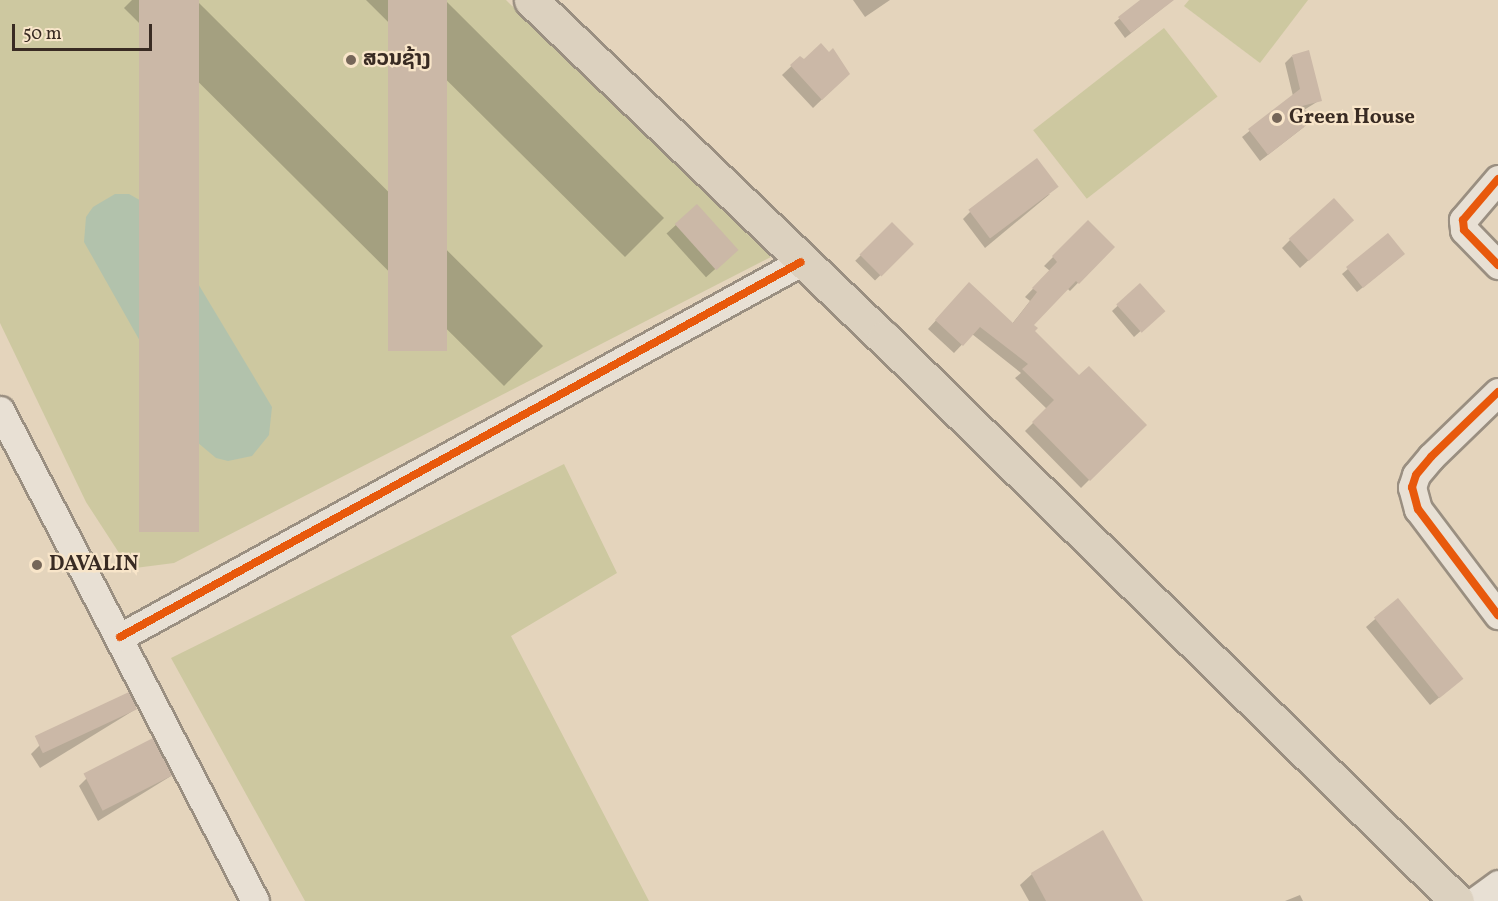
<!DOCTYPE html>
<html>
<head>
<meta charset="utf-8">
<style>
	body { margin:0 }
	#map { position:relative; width:1498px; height:901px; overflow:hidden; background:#e4d4bc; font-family:Vollkorn,"Noto Sans Lao",serif }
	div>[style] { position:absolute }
	.green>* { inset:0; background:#cdc8a0; transform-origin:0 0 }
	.water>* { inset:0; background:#b2c2ac }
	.shadow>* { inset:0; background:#0003; transform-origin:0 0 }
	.building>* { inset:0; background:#cbb8a7; transform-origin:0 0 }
	.roads { filter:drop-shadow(2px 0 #9a8f81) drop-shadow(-2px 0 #9a8f81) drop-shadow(0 2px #9a8f81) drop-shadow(0 -2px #9a8f81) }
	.minor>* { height:27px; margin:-13.5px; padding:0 13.5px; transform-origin:13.5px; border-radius:13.5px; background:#e8e0d4 }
	.major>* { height:33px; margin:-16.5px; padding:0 16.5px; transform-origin:16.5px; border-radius:16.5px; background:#dcd1bf }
	.cycleway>* { height:8px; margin:-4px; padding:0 4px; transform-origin:4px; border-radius:4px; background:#e8590c }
	.dots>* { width:16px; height:16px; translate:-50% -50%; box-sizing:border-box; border:3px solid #f8e5c9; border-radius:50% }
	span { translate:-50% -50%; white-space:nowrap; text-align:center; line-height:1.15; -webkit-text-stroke:4.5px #f8e5c9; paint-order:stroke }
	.poi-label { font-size:21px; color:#392b23; font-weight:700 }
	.left { translate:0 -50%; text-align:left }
	.scale { position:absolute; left:12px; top:24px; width:140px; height:27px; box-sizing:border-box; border:3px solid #392b23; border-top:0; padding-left:8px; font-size:18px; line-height:21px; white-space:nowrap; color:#392b23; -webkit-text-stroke:4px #f8e5c9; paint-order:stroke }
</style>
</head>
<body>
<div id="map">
	<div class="green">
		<i style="clip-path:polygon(0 0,506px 0,771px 257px,174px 563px,135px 568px,121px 556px,86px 502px,0 323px)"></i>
		<i style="clip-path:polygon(1189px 0,1308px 0,1260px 63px,1184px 6px)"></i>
		<i style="left:1164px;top:28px;width:87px;height:166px;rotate:52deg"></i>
		<i style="clip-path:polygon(564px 464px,617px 573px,511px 636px,649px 901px,305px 901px,171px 658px)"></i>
	</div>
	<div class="water">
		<i style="clip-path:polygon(115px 194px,129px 194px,152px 207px,272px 407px,269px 435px,252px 456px,228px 461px,216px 458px,197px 442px,84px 242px,86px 217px,93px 207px)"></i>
	</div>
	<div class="shadow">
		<i style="clip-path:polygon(132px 0,196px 0,543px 346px,504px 386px,124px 8px)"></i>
		<i style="clip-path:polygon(366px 0,445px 0,664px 218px,625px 257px)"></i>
		<i style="clip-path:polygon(853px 0,890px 0,865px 17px)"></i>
		<i style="clip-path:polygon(1142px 0,1173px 0,1125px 38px,1114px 23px)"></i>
		<i style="clip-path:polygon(1292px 56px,1320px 100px,1304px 110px,1304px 127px,1260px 161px,1242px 137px,1293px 96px,1285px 63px)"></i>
		<i style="clip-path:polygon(800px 58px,840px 82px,813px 108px,782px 75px)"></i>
		<i style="clip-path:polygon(1050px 194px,985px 248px,963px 219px,970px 212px)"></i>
		<i style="left:697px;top:206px;width:59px;height:41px;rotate:48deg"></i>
		<i style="clip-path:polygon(1088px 222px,1113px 247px,1070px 291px,1067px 288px,1032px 325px,1033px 331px,1079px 377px,1144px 425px,1081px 488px,1025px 431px,1047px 409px,1015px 378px,1021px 373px,972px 334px,954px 353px,928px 329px,961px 293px,1012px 324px,1030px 301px,1025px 297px,1050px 271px,1044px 266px)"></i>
		<i style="left:892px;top:224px;width:28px;height:52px;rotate:45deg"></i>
		<i style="clip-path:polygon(1344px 228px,1300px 268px,1282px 248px,1290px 240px)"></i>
		<i style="clip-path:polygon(1388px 235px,1398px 259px,1357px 292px,1342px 274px)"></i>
		<i style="clip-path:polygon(1140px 285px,1157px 316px,1134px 337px,1112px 311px)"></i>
		<i style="clip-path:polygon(1397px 600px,1452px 687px,1430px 705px,1366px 627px)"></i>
		<i style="clip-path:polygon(136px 709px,40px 768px,31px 754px,40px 745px)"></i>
		<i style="clip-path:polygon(171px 776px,98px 821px,79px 786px,87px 778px)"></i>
		<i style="clip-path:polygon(1102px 832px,1141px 901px,1029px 901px,1020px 885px,1032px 874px)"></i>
		<i style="clip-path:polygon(1300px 895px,1303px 901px,1285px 901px)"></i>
	</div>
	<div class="building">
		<i style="left:139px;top:0;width:60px;height:532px"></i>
		<i style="left:388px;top:0;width:59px;height:351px"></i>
		<i style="clip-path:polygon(1140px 0,1174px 0,1131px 33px,1118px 17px)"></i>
		<i style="clip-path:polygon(821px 43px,829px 52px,833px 48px,850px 74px,822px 100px,790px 65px,800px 56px,804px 59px)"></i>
		<i style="clip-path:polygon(1309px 50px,1322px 101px,1302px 106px,1313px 120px,1268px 155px,1248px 129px,1300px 89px,1292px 55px)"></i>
		<i style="left:1037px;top:158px;width:36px;height:86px;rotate:53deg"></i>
		<i style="left:1334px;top:198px;width:30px;height:61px;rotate:48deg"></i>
		<i style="left:697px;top:204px;width:62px;height:30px;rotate:48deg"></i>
		<i style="clip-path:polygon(1088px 220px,1115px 247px,1079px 284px,1076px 281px,1034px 325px,1038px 328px,1035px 331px,1079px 375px,1089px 366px,1147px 425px,1090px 481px,1032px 422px,1054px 400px,1022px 369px,1028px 364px,980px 327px,963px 346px,935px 320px,969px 282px,1013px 323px,1037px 292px,1032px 288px,1057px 262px,1052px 256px)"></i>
		<i style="left:892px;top:222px;width:31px;height:46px;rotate:45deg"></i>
		<i style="left:1388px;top:233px;width:27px;height:54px;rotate:51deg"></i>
		<i style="left:1140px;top:283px;width:38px;height:32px;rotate:48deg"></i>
		<i style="left:1398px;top:598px;width:104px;height:31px;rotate:51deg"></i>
		<i style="left:129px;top:692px;width:19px;height:104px;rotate:65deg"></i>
		<i style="left:153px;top:738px;width:42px;height:78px;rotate:63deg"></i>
		<i style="clip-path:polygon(1103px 830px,1143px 901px,1046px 901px,1031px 873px)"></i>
	</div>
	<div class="roads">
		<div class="minor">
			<i style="left:1498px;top:179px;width:54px;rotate:130.5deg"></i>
			<i style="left:1463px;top:220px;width:10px;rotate:84deg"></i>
			<i style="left:1464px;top:230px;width:49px;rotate:45.8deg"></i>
			<i style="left:1498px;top:392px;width:93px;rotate:135.9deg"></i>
			<i style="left:1431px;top:457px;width:23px;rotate:130deg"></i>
			<i style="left:1416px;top:475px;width:13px;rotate:108deg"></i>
			<i style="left:1412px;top:487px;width:23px;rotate:75deg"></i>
			<i style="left:1418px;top:509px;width:133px;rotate:53deg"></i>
			<i style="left:0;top:410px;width:553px;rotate:62.55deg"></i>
			<i style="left:120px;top:637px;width:777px;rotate:-28.84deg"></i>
			<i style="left:1475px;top:901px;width:29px;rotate:-36deg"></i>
		</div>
		<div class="major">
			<i style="left:531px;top:0;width:489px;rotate:43.8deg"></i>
			<i style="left:884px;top:338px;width:803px;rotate:44.5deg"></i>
		</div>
	</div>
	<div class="cycleway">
		<i style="left:1498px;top:179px;width:54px;rotate:130.5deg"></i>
		<i style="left:1463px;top:220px;width:10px;rotate:84deg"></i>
		<i style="left:1464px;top:230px;width:49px;rotate:45.8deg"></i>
		<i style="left:1498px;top:392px;width:93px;rotate:135.9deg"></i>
		<i style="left:1431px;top:457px;width:23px;rotate:130deg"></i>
		<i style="left:1416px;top:475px;width:13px;rotate:108deg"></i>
		<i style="left:1412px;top:487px;width:23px;rotate:75deg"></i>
		<i style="left:1418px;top:509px;width:133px;rotate:53deg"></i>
		<i style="left:120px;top:637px;width:777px;rotate:-28.84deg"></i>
	</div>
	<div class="dots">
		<i style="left:351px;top:60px;background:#756659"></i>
		<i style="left:1277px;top:118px;background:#756659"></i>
		<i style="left:37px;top:565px;background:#756659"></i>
	</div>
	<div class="poi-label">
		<span class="left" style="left:363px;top:60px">ສວນຊ້າງ</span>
		<span class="left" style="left:1289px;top:118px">Green House</span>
		<span class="left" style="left:49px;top:565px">DAVALIN</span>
	</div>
	<div class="scale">50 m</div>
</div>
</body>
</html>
